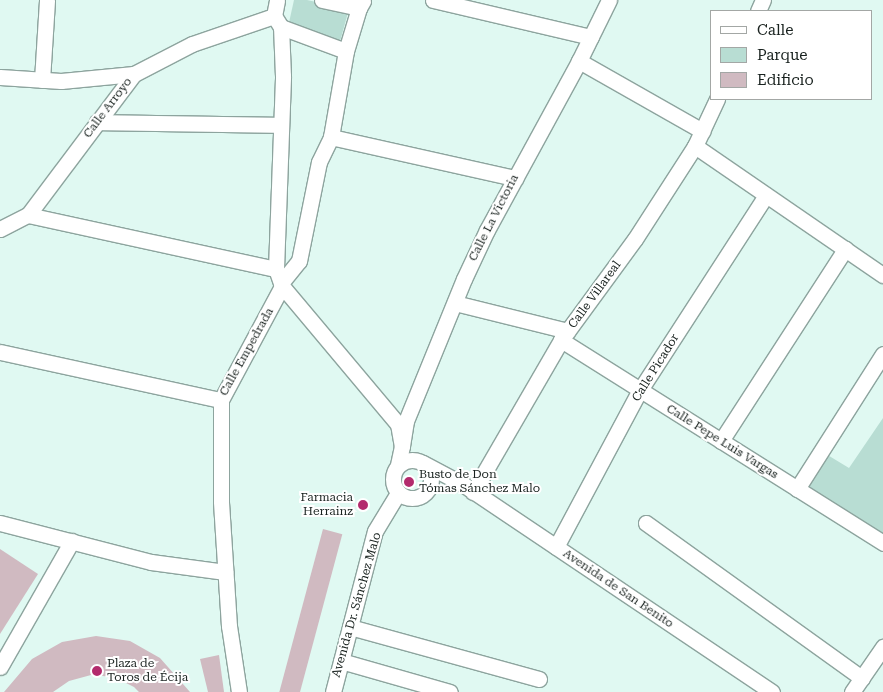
<!DOCTYPE html>
<html>
<head>
<meta charset="utf-8">
<style>
	body { margin:0 }
	#map { position:relative; width:883px; height:692px; overflow:hidden; background:#e0f9f2; font-family:"Roboto Serif",serif }
	div>[style] { position:absolute }
	.green>* { inset:0; background:#b8ddd3 }
	.building>* { inset:0; background:#d0bac1; transform-origin:0 0 }
	.roads { filter:drop-shadow(1px 0 #8da49e) drop-shadow(-1px 0 #8da49e) drop-shadow(0 1px #8da49e) drop-shadow(0 -1px #8da49e) }
	.minor>* { height:15px; margin:-7.5px; padding:0 7.5px; transform-origin:7.5px; border-radius:7.5px; background:#fff }
	.minor>.ring { margin:-7.5px; padding:0; box-sizing:content-box; background:none; border:15px solid #fff; border-radius:50% }
	.dots>* { width:14px; height:14px; translate:-50% -50%; box-sizing:border-box; border:2px solid #fff; border-radius:50% }
	span { translate:-50% -50%; white-space:nowrap; text-align:center; line-height:1.15; -webkit-text-stroke:4px #fff; paint-order:stroke }
	.street-label { font-size:12px; color:#19221f }
	.poi-label { font-size:12px; color:#19221f }
	.left { translate:0 -50%; text-align:left }
	.right { translate:-100% -50%; text-align:right }
	.legend { position:absolute; left:710px; top:10px; width:162px; height:90px; box-sizing:border-box; background:#fff; border:1px solid #a3a7a5; margin:0; padding:6px 9px; list-style:none; font-size:15px; color:#19221f }
	.legend li { display:flex; align-items:center; gap:10px; height:25px }
	.legend b { width:25px; border:1px solid #a3a7a5 }
</style>
</head>
<body>
<div id="map">
	<div class="green">
		<i style="clip-path:polygon(294px 0,307px 0,349px 9px,339px 45px,288px 27px)"></i>
		<i style="clip-path:polygon(883px 418px,883px 543px,797px 489px,821px 451px,849px 468px)"></i>
	</div>
	<div class="building">
		<i style="left:323px;top:529px;width:20px;height:169px;rotate:15deg"></i>
		<i style="clip-path:polygon(0 549px,38px 574px,0 634px)"></i>
		<i style="clip-path:polygon(96px 636px,130px 641px,160px 658px,190px 692px,139px 692px,134px 687px,114px 677px,91px 675px,69px 681px,53px 692px,4px 692px,32px 659px,62px 642px)"></i>
		<i style="clip-path:polygon(219px 655px,224px 692px,208px 692px,200px 659px)"></i>
	</div>
	<div class="roads">
		<div class="minor">
			<i style="left:322px;top:0;width:38px;rotate:12deg"></i>
			<i style="left:359px;top:8px;width:8px;rotate:-60deg"></i>
			<i style="left:433px;top:0;width:162px;rotate:13.2deg"></i>
			<i style="left:758px;top:11px;width:12px;rotate:-66deg"></i>
			<i style="left:274px;top:16px;width:16px;rotate:-79deg"></i>
			<i style="left:281px;top:27px;width:69px;rotate:20.3deg"></i>
			<i style="left:579px;top:61px;width:142px;rotate:29.6deg"></i>
			<i style="left:0;top:77px;width:61px;rotate:3.8deg"></i>
			<i style="left:61px;top:81px;width:73px;rotate:-5.5deg"></i>
			<i style="left:42px;top:80px;width:80px;rotate:-86.4deg"></i>
			<i style="left:97px;top:122px;width:184px;rotate:0.9deg"></i>
			<i style="left:331px;top:137px;width:189px;rotate:12.6deg"></i>
			<i style="left:695px;top:146px;width:228px;rotate:34.5deg"></i>
			<i style="left:28px;top:215px;width:254px;rotate:12.3deg"></i>
			<i style="left:0;top:229px;width:31px;rotate:-27deg"></i>
			<i style="left:28px;top:215px;width:176px;rotate:-53.1deg"></i>
			<i style="left:134px;top:74px;width:65px;rotate:-27.3deg"></i>
			<i style="left:192px;top:44px;width:87px;rotate:-18.9deg"></i>
			<i style="left:281px;top:283px;width:28px;rotate:-51deg"></i>
			<i style="left:299px;top:261px;width:101px;rotate:-78.6deg"></i>
			<i style="left:319px;top:162px;width:28px;rotate:-64deg"></i>
			<i style="left:331px;top:137px;width:87px;rotate:-80.1deg"></i>
			<i style="left:346px;top:51px;width:45px;rotate:-73.2deg"></i>
			<i style="left:282px;top:286px;width:180px;rotate:50deg"></i>
			<i style="left:398px;top:424px;width:22px;rotate:80deg"></i>
			<i style="left:402px;top:446px;width:19px;rotate:102deg"></i>
			<i style="left:455px;top:303px;width:116px;rotate:13.9deg"></i>
			<i style="left:561px;top:340px;width:381px;rotate:32.2deg"></i>
			<i style="left:0;top:352px;width:226px;rotate:12.3deg"></i>
			<i style="left:721px;top:441px;width:229px;rotate:-57.1deg"></i>
			<i style="left:402px;top:446px;width:25px;rotate:-81deg"></i>
			<i style="left:406px;top:421px;width:153px;rotate:-67.8deg"></i>
			<i style="left:464px;top:279px;width:54px;rotate:-64.9deg"></i>
			<i style="left:487px;top:230px;width:192px;rotate:-61.4deg"></i>
			<i style="left:579px;top:61px;width:68px;rotate:-63.8deg"></i>
			<i class="ring" style="left:393px;top:460px;width:23px;height:23px"></i>
			<i style="left:423px;top:463px;width:47px;rotate:28.2deg"></i>
			<i style="left:464px;top:485px;width:371px;rotate:33.9deg"></i>
			<i style="left:797px;top:489px;width:160px;rotate:-57.5deg"></i>
			<i style="left:473px;top:492px;width:176px;rotate:-59.9deg"></i>
			<i style="left:561px;top:340px;width:125px;rotate:-53.8deg"></i>
			<i style="left:635px;top:239px;width:111px;rotate:-57.2deg"></i>
			<i style="left:695px;top:146px;width:52px;rotate:-64.9deg"></i>
			<i style="left:0;top:523px;width:156px;rotate:14.5deg"></i>
			<i style="left:151px;top:562px;width:75px;rotate:7.7deg"></i>
			<i style="left:646px;top:523px;width:266px;rotate:35.7deg"></i>
			<i style="left:556px;top:547px;width:178px;rotate:-61.9deg"></i>
			<i style="left:640px;top:390px;width:232px;rotate:-57.1deg"></i>
			<i style="left:350px;top:627px;width:196px;rotate:15.4deg"></i>
			<i style="left:341px;top:661px;width:113px;rotate:15.9deg"></i>
			<i style="left:0;top:667px;width:145px;rotate:-60.3deg"></i>
			<i style="left:239px;top:692px;width:67px;rotate:-98.6deg"></i>
			<i style="left:229px;top:626px;width:125px;rotate:-93.7deg"></i>
			<i style="left:221px;top:501px;width:101px;rotate:-90deg"></i>
			<i style="left:221px;top:400px;width:129px;rotate:-61.8deg"></i>
			<i style="left:282px;top:286px;width:18px;rotate:-109deg"></i>
			<i style="left:276px;top:269px;width:193px;rotate:-87.9deg"></i>
			<i style="left:283px;top:76px;width:49px;rotate:-92.3deg"></i>
			<i style="left:281px;top:27px;width:13px;rotate:-122deg"></i>
			<i style="left:333px;top:692px;width:166px;rotate:-75.4deg"></i>
			<i style="left:375px;top:531px;width:44px;rotate:-58.8deg"></i>
			<i style="left:852px;top:692px;width:55px;rotate:-55.4deg"></i>
		</div>
	</div>
	<div class="dots">
		<i style="left:409px;top:482px;background:#b32b6d"></i>
		<i style="left:363px;top:505px;background:#b32b6d"></i>
		<i style="left:97px;top:671px;background:#b32b6d"></i>
	</div>
	<div class="street-label">
		<span style="left:108px;top:108px;rotate:-53deg">Calle Arroyo</span>
		<span style="left:494px;top:218px;rotate:-63deg">Calle La Victoria</span>
		<span style="left:595px;top:295px;rotate:-54deg">Calle Villareal</span>
		<span style="left:247px;top:352px;rotate:-61deg">Calle Empedrada</span>
		<span style="left:656px;top:368px;rotate:-58deg">Calle Picador</span>
		<span style="left:722px;top:442px;rotate:32deg">Calle Pepe Luis Vargas</span>
		<span style="left:618px;top:589px;rotate:34deg">Avenida de San Benito</span>
		<span style="left:357px;top:605px;rotate:-74deg">Avenida Dr. Sánchez Malo</span>
	</div>
	<div class="poi-label">
		<span class="left" style="left:419px;top:482px">Busto de Don<br>Tómas Sánchez Malo</span>
		<span class="right" style="left:353px;top:505px">Farmacia<br>Herrainz</span>
		<span class="left" style="left:107px;top:671px">Plaza de<br>Toros de Écija</span>
	</div>
	<ul class="legend">
	<li><b style="height:6px;background:#fff"></b>Calle</li>
	<li><b style="height:14px;background:#b8ddd3"></b>Parque</li>
	<li><b style="height:14px;background:#d0bac1"></b>Edificio</li>
	</ul>
</div>
</body>
</html>
